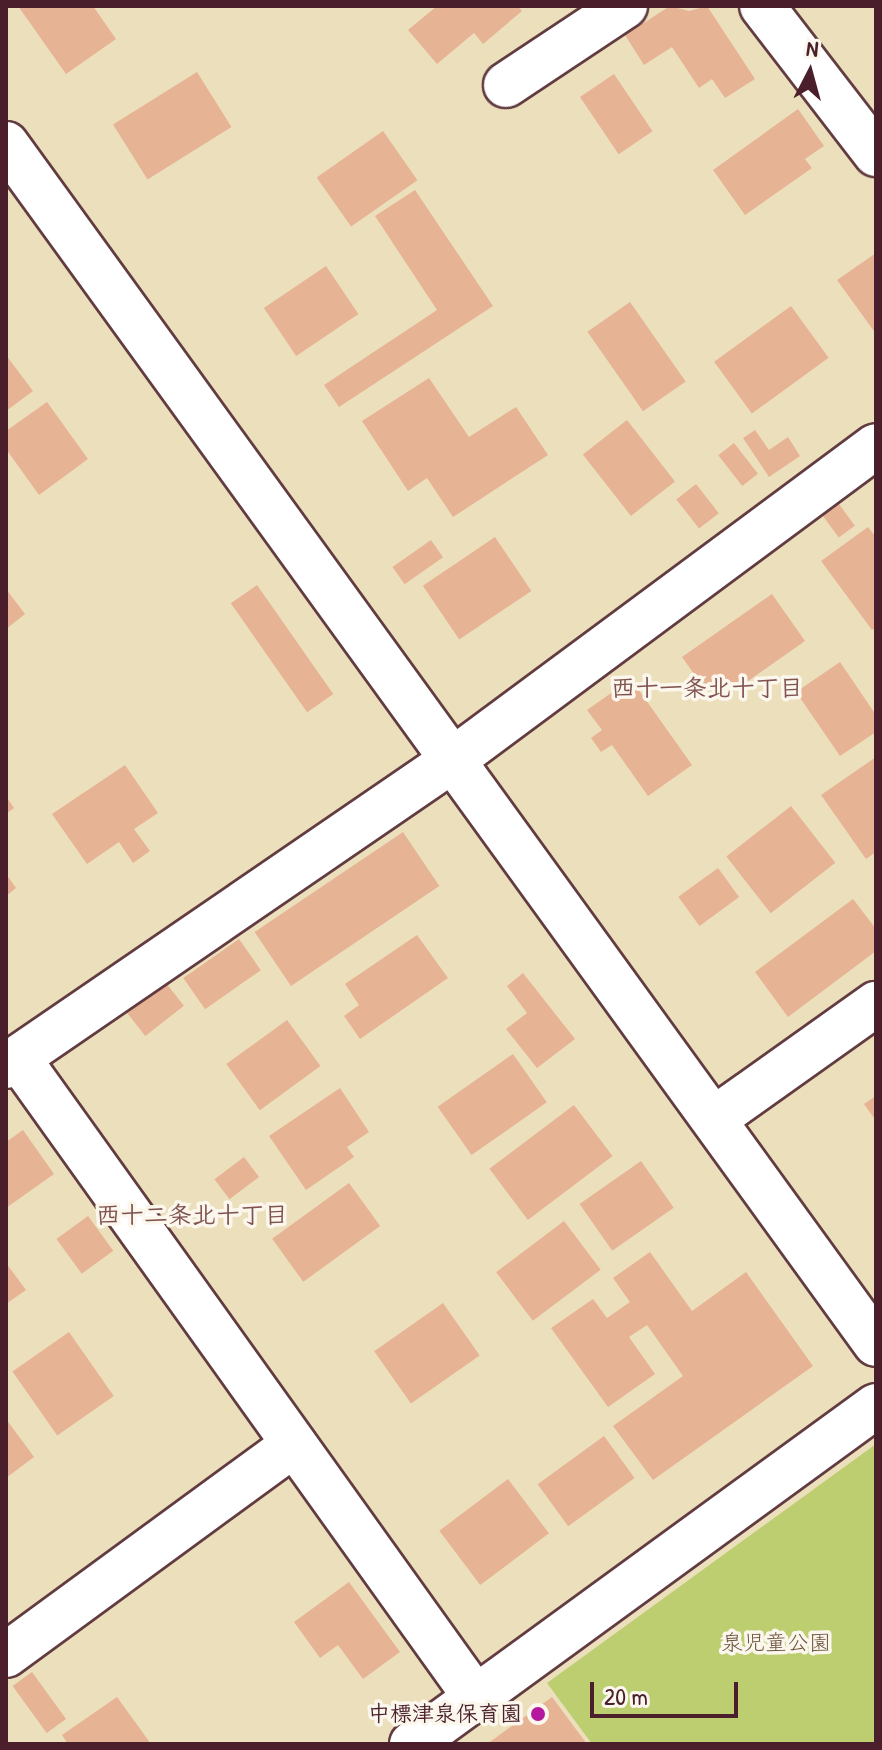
<!DOCTYPE html>
<html>
<head>
<meta charset="utf-8">
<style>
	body { margin:0 }
	#map { position:relative; width:882px; height:1750px; overflow:hidden; background:#ecdfbc; font-family:"Patrick Hand","Klee One",sans-serif }
	div>[style] { position:absolute }
	.green>* { inset:0; background:#bdce71 }
	.building>* { inset:0; background:#e7b395; transform-origin:0 0 }
	.roads { filter:drop-shadow(2px 0 #623c41) drop-shadow(-2px 0 #623c41) drop-shadow(0 2px #623c41) drop-shadow(0 -2px #623c41) }
	.minor>* { height:44px; margin:-22px; padding:0 22px; transform-origin:22px; border-radius:22px; background:#fff }
	.dots>* { width:22px; height:22px; translate:-50% -50%; box-sizing:border-box; border:4px solid #fbf7ec; border-radius:50% }
	span { translate:-50% -50%; white-space:nowrap; text-align:center; line-height:1.15; -webkit-text-stroke:7px #fbf7ec; paint-order:stroke }
	.park-label { font-size:22px; color:#6c5440 }
	.poi-label { font-size:22px; color:#4a1f2b; font-weight:700 }
	.right { translate:-100% -50%; text-align:right }
	.neighbourhood-label { font-size:24px; color:#815350; font-weight:700 }
	.frame { position:absolute; inset:0; border:8px solid #4a1f2b; pointer-events:none }
	.north { position:absolute; left:770px; top:32px; width:80px; height:80px; -webkit-text-stroke:6px #fbf7ec; paint-order:stroke; rotate:6deg; font-size:22px; font-weight:700; line-height:32px; text-align:center; color:#4a1f2b }
	.north::after { content:''; display:block; margin:auto; width:28px; height:36px; background:#4a1f2b; clip-path:polygon(50% 0,100% 100%,50% 72%,0 100%) }
	.scale { position:absolute; left:590px; top:1682px; width:148px; height:36px; box-sizing:border-box; border:4px solid #4a1f2b; border-top:0; padding-left:10px; font-size:24px; line-height:28px; white-space:nowrap; color:#4a1f2b; -webkit-text-stroke:6px #fbf7ec; paint-order:stroke }
</style>
</head>
<body>
<div id="map">
	<div class="green">
		<i style="clip-path:polygon(876px 1444px,876px 1744px,592px 1744px,547px 1683px)"></i>
	</div>
	<div class="building">
		<i style="clip-path:polygon(18px 6px,93px 6px,116px 39px,66px 74px)"></i>
		<i style="clip-path:polygon(437px 6px,518px 6px,522px 11px,483px 44px,474px 33px,437px 64px,408px 30px)"></i>
		<i style="clip-path:polygon(670px 6px,689px 11px,707px 6px,755px 79px,725px 98px,712px 79px,699px 88px,672px 47px,644px 65px,625px 35px)"></i>
		<i style="left:197px;top:72px;width:65px;height:99px;rotate:58deg"></i>
		<i style="left:614px;top:74px;width:69px;height:41px;rotate:56deg"></i>
		<i style="clip-path:polygon(798px 109px,824px 146px,805px 159px,812px 168px,745px 215px,713px 170px)"></i>
		<i style="left:383px;top:131px;width:60px;height:81px;rotate:55deg"></i>
		<i style="clip-path:polygon(415px 190px,493px 306px,339px 407px,324px 385px,437px 310px,375px 216px)"></i>
		<i style="clip-path:polygon(876px 253px,876px 334px,837px 280px)"></i>
		<i style="left:326px;top:266px;width:58px;height:75px;rotate:56deg"></i>
		<i style="left:630px;top:302px;width:97px;height:52px;rotate:55deg"></i>
		<i style="left:791px;top:306px;width:64px;height:95px;rotate:54deg"></i>
		<i style="clip-path:polygon(6px 355px,33px 391px,6px 411px)"></i>
		<i style="clip-path:polygon(429px 378px,469px 437px,516px 407px,548px 455px,453px 517px,427px 478px,408px 491px,362px 421px)"></i>
		<i style="clip-path:polygon(47px 402px,88px 459px,39px 495px,6px 449px,6px 431px)"></i>
		<i style="left:627px;top:420px;width:78px;height:56px;rotate:52deg"></i>
		<i style="clip-path:polygon(755px 430px,769px 450px,788px 437px,800px 456px,769px 477px,743px 438px)"></i>
		<i style="left:734px;top:443px;width:39px;height:20px;rotate:52deg"></i>
		<i style="left:696px;top:484px;width:37px;height:25px;rotate:52deg"></i>
		<i style="left:839px;top:504px;width:27px;height:20px;rotate:54deg"></i>
		<i style="clip-path:polygon(868px 527px,876px 537px,876px 627px,872px 630px,821px 561px)"></i>
		<i style="left:495px;top:537px;width:65px;height:87px;rotate:56deg"></i>
		<i style="left:431px;top:540px;width:21px;height:47px;rotate:55deg"></i>
		<i style="left:257px;top:585px;width:133px;height:32px;rotate:55deg"></i>
		<i style="clip-path:polygon(6px 589px,25px 614px,6px 629px)"></i>
		<i style="clip-path:polygon(772px 594px,805px 641px,731px 693px,719px 677px,704px 688px,682px 657px)"></i>
		<i style="clip-path:polygon(840px 662px,876px 715px,876px 732px,840px 756px,796px 692px)"></i>
		<i style="clip-path:polygon(631px 679px,692px 765px,648px 796px,612px 745px,601px 752px,591px 738px,602px 730px,587px 710px)"></i>
		<i style="clip-path:polygon(876px 757px,876px 852px,866px 859px,821px 795px)"></i>
		<i style="clip-path:polygon(125px 765px,158px 813px,134px 829px,150px 851px,133px 863px,119px 842px,87px 864px,52px 814px)"></i>
		<i style="clip-path:polygon(6px 796px,14px 808px,6px 814px)"></i>
		<i style="left:791px;top:806px;width:72px;height:82px;rotate:52deg"></i>
		<i style="left:403px;top:832px;width:65px;height:179px;rotate:56deg"></i>
		<i style="left:718px;top:868px;width:36px;height:49px;rotate:54deg"></i>
		<i style="clip-path:polygon(6px 874px,16px 888px,6px 896px)"></i>
		<i style="clip-path:polygon(853px 899px,876px 929px,876px 951px,788px 1017px,755px 972px)"></i>
		<i style="clip-path:polygon(417px 935px,448px 978px,360px 1039px,344px 1016px,359px 1005px,345px 984px)"></i>
		<i style="left:239px;top:939px;width:38px;height:68px;rotate:55deg"></i>
		<i style="clip-path:polygon(523px 973px,575px 1039px,537px 1068px,506px 1029px,527px 1013px,507px 986px)"></i>
		<i style="left:166px;top:983px;width:29px;height:49px;rotate:52deg"></i>
		<i style="left:287px;top:1020px;width:57px;height:75px;rotate:54deg"></i>
		<i style="left:513px;top:1054px;width:59px;height:92px;rotate:55deg"></i>
		<i style="clip-path:polygon(340px 1088px,369px 1132px,347px 1147px,354px 1157px,306px 1190px,269px 1136px)"></i>
		<i style="clip-path:polygon(876px 1096px,876px 1121px,864px 1104px)"></i>
		<i style="left:574px;top:1105px;width:64px;height:106px;rotate:53deg"></i>
		<i style="clip-path:polygon(23px 1130px,54px 1174px,6px 1208px,6px 1142px)"></i>
		<i style="left:244px;top:1157px;width:25px;height:37px;rotate:53deg"></i>
		<i style="left:641px;top:1161px;width:57px;height:75px;rotate:55deg"></i>
		<i style="left:349px;top:1183px;width:53px;height:95px;rotate:54deg"></i>
		<i style="left:88px;top:1216px;width:43px;height:39px;rotate:54deg"></i>
		<i style="left:564px;top:1221px;width:61px;height:85px;rotate:53deg"></i>
		<i style="clip-path:polygon(650px 1252px,692px 1311px,746px 1272px,813px 1366px,653px 1480px,613px 1426px,683px 1376px,647px 1325px,629px 1337px,655px 1374px,608px 1407px,551px 1328px,593px 1299px,607px 1318px,630px 1302px,613px 1278px)"></i>
		<i style="clip-path:polygon(6px 1263px,26px 1290px,6px 1304px)"></i>
		<i style="left:443px;top:1303px;width:64px;height:84px;rotate:55deg"></i>
		<i style="left:69px;top:1332px;width:78px;height:69px;rotate:55deg"></i>
		<i style="clip-path:polygon(6px 1419px,34px 1457px,6px 1478px)"></i>
		<i style="left:604px;top:1436px;width:52px;height:82px;rotate:54deg"></i>
		<i style="left:508px;top:1479px;width:68px;height:86px;rotate:53deg"></i>
		<i style="clip-path:polygon(349px 1582px,400px 1652px,363px 1679px,338px 1645px,320px 1658px,294px 1622px)"></i>
		<i style="left:32px;top:1672px;width:58px;height:24px;rotate:54deg"></i>
		<i style="clip-path:polygon(117px 1697px,151px 1744px,68px 1744px,62px 1735px)"></i>
		<i style="clip-path:polygon(552px 1697px,587px 1744px,487px 1744px)"></i>
	</div>
	<div class="roads">
		<div class="minor">
			<i style="left:762px;top:6px;width:187px;rotate:52.4deg"></i>
			<i style="left:506px;top:85px;width:143px;rotate:-33.6deg"></i>
			<i style="left:6px;top:144px;width:1482px;rotate:54.06deg"></i>
			<i style="left:18px;top:1058px;width:787px;rotate:54.41deg"></i>
			<i style="left:6px;top:1066px;width:543px;rotate:-34.42deg"></i>
			<i style="left:454px;top:759px;width:525px;rotate:-36.56deg"></i>
			<i style="left:714px;top:1119px;width:199px;rotate:-35.4deg"></i>
			<i style="left:6px;top:1655px;width:357px;rotate:-36.2deg"></i>
			<i style="left:412px;top:1744px;width:574px;rotate:-36.07deg"></i>
		</div>
	</div>
	<div class="dots">
		<i style="left:538px;top:1714px;background:#b5179e"></i>
	</div>
	<div class="park-label">
		<span style="left:776px;top:1643px">泉児童公園</span>
	</div>
	<div class="poi-label">
		<span class="right" style="left:522px;top:1714px">中標津泉保育園</span>
	</div>
	<div class="neighbourhood-label">
		<span style="left:707px;top:688px">西十一条北十丁目</span>
		<span style="left:192px;top:1215px">西十二条北十丁目</span>
	</div>
	<div class="frame"></div>
	<div class="north">N</div>
	<div class="scale">20 m</div>
</div>
</body>
</html>
